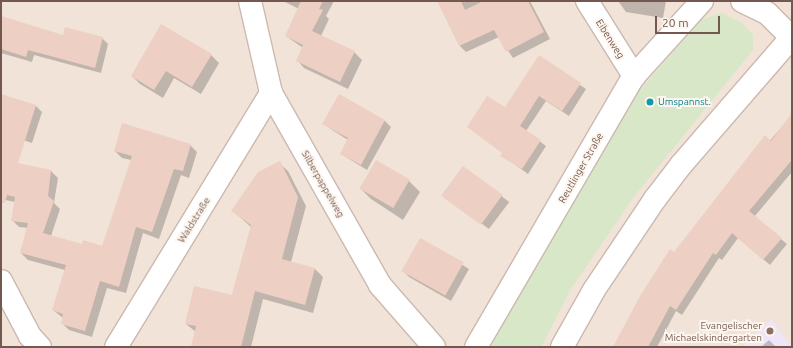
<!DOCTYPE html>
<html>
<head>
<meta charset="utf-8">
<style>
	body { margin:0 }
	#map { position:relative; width:793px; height:348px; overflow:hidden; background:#faf2e9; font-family:Ubuntu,sans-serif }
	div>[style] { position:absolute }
	.residential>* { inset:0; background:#f1e3d8; transform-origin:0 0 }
	.education>* { inset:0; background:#efe5f7 }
	.green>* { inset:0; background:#d8e7c8 }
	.shadow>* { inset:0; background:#0003; transform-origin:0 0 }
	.building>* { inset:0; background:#edcfc3; transform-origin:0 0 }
	.roads { filter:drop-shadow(1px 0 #cbb9b0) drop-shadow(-1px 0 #cbb9b0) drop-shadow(0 1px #cbb9b0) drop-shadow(0 -1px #cbb9b0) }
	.street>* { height:22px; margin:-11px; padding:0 11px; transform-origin:11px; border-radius:11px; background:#fff }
	.secondary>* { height:22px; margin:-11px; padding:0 11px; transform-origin:11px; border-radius:11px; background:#fff }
	.dots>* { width:11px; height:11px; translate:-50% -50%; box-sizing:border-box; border:2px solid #fdf6ef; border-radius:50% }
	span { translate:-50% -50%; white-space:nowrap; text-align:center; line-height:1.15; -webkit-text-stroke:4px #fdf6ef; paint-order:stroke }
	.street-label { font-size:10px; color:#72584f }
	.culture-label { font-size:10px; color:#0d838f }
	.left { translate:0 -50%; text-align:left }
	.education-label { font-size:10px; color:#785e54 }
	.right { translate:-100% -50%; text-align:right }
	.frame { position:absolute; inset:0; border:2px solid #72584f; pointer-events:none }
	.scale { position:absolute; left:655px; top:16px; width:65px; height:18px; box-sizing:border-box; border:2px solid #72584f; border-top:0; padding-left:5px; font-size:12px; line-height:14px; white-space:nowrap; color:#72584f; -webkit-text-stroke:3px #fdf6ef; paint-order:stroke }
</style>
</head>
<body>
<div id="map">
	<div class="residential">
		<i style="left:1px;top:1px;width:791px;height:346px"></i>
	</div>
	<div class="education">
		<i style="clip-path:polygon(771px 319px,792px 347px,742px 347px)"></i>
	</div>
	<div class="green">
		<i style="clip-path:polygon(722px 13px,742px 23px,753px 35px,753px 50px,633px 198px,571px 289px,541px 347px,493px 347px,494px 334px,634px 97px,702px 19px)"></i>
	</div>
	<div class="shadow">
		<i style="clip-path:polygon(283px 1px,334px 1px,326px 16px,329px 19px,321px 36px,354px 52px,362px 60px,348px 89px,304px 68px,297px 60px,303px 48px,286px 36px,299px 9px)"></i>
		<i style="clip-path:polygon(439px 1px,530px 1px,550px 39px,513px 58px,499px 37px,466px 52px,460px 46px)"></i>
		<i style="clip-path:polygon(618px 1px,666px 1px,663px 18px,626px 12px)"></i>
		<i style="clip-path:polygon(1px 17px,64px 36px,102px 38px,108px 44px,101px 73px,34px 55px,32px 62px,1px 53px)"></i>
		<i style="clip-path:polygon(211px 55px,219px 63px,201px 94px,174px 78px,163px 98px,140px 84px,132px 76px)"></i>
		<i style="clip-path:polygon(539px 57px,586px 89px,569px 116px,546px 101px,526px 131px,546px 146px,528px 174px,502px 155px,505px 108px)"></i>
		<i style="clip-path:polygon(1px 95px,36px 106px,42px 112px,32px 143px,1px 133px)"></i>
		<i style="clip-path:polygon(792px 115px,792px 172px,754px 217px,787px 244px,770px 265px,738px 238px,722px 260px,719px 258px,682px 315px,676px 311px,657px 347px,615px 347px,674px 253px)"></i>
		<i style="clip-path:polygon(385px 121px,391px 127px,367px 170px,341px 154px,348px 140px,323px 124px)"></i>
		<i style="clip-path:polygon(190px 145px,197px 152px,189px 178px,181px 175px,159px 239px,143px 233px,126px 293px,107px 288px,92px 337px,69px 330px,62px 323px,63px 318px,53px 310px,65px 270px,28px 260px,21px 253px,28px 228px,19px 227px,12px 220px,15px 202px,1px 199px,1px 161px,51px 171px,58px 178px,54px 203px,60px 209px,51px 236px,83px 245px,103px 247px,131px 160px,122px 158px,115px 151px)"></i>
		<i style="clip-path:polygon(279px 163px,288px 171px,306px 206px,291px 262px,315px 269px,323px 277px,313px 313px,263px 299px,251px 347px,192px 347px,196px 332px,186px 324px,232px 296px,251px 227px,233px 211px)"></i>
		<i style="left:463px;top:167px;width:58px;height:34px;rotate:37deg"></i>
		<i style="clip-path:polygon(409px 181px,420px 192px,403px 220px,371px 199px,360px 188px)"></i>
		<i style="clip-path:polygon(421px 239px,469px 269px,451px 301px,409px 277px,403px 271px)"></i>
		<i style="clip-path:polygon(769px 340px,776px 347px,761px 347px)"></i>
	</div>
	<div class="building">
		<i style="clip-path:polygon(301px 1px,323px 1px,319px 9px,323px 10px,312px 31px,355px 51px,340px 82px,296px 61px,303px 45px,285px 36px)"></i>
		<i style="clip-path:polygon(437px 1px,461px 1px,465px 10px,483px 1px,528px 1px,544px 32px,506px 52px,494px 30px,459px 46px)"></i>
		<i style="clip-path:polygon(1px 16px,63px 35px,65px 27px,103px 37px,95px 68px,28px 50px,26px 57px,1px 49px)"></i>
		<i style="clip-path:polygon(161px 24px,212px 54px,192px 87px,166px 71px,154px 90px,131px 76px)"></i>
		<i style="clip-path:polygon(539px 55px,581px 83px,562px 111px,539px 96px,520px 126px,541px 140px,522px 169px,500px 156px,502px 153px,467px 127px,487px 96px,505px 107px)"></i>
		<i style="clip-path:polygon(1px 94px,36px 105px,18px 163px,51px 170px,48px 196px,54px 201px,43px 233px,82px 244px,83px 240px,102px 246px,132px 156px,114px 151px,122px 123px,191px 144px,183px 171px,174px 169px,152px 232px,136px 227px,119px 287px,100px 281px,85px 331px,61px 324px,63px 314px,52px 310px,66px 265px,20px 253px,28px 223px,11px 221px,15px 197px,7px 195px,5px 203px,1px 203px)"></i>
		<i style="clip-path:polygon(339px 94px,385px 120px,361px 165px,340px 154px,348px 138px,322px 124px)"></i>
		<i style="clip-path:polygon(792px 113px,792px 160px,749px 211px,782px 238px,763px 260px,732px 233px,716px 255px,713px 253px,676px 310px,670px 306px,648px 347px,613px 347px,640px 296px,670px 249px,674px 252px,765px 135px,771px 141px)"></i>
		<i style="left:376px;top:160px;width:39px;height:33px;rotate:30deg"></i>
		<i style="clip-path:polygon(280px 161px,298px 197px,282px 259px,315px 268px,305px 305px,255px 291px,241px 347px,191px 347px,196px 326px,185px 324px,194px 286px,232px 295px,251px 225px,231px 211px,258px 172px)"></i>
		<i style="left:463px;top:166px;width:49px;height:37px;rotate:36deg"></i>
		<i style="left:420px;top:238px;width:50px;height:38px;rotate:29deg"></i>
	</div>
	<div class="roads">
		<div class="street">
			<i style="left:250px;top:1px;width:94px;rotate:77.1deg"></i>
			<i style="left:271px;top:93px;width:221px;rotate:60.4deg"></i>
			<i style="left:380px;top:285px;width:82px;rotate:48.9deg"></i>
			<i style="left:587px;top:1px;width:89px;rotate:57.9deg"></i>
			<i style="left:742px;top:1px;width:28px;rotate:26deg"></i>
			<i style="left:767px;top:13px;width:35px;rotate:45deg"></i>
			<i style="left:1px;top:281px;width:62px;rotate:62.2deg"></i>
			<i style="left:30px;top:336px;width:15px;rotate:48deg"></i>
			<i style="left:116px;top:347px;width:298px;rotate:-58.6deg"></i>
			<i style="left:476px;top:347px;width:314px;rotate:-59.8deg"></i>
			<i style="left:634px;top:76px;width:101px;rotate:-47.8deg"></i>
		</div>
		<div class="secondary">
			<i style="left:562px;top:347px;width:65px;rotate:-60.7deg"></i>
			<i style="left:594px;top:290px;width:110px;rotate:-56.2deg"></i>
			<i style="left:655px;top:199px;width:43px;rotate:-52.6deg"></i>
			<i style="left:681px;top:165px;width:169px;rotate:-49.1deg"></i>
		</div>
	</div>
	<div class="dots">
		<i style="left:650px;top:102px;background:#0f9aa8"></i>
		<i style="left:770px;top:331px;background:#8d6e63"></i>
	</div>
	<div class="street-label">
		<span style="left:610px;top:39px;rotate:58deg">Eibenweg</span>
		<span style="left:581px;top:168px;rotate:-60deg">Reutlinger Straße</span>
		<span style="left:323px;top:184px;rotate:60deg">Silberpappelweg</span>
		<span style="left:194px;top:220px;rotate:-58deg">Waldstraße</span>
	</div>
	<div class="culture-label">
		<span class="left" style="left:658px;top:102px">Umspannst.</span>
	</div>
	<div class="education-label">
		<span class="right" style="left:762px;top:331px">Evangelischer<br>Michaelskindergarten</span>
	</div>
	<div class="frame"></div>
	<div class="scale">20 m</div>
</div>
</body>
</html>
